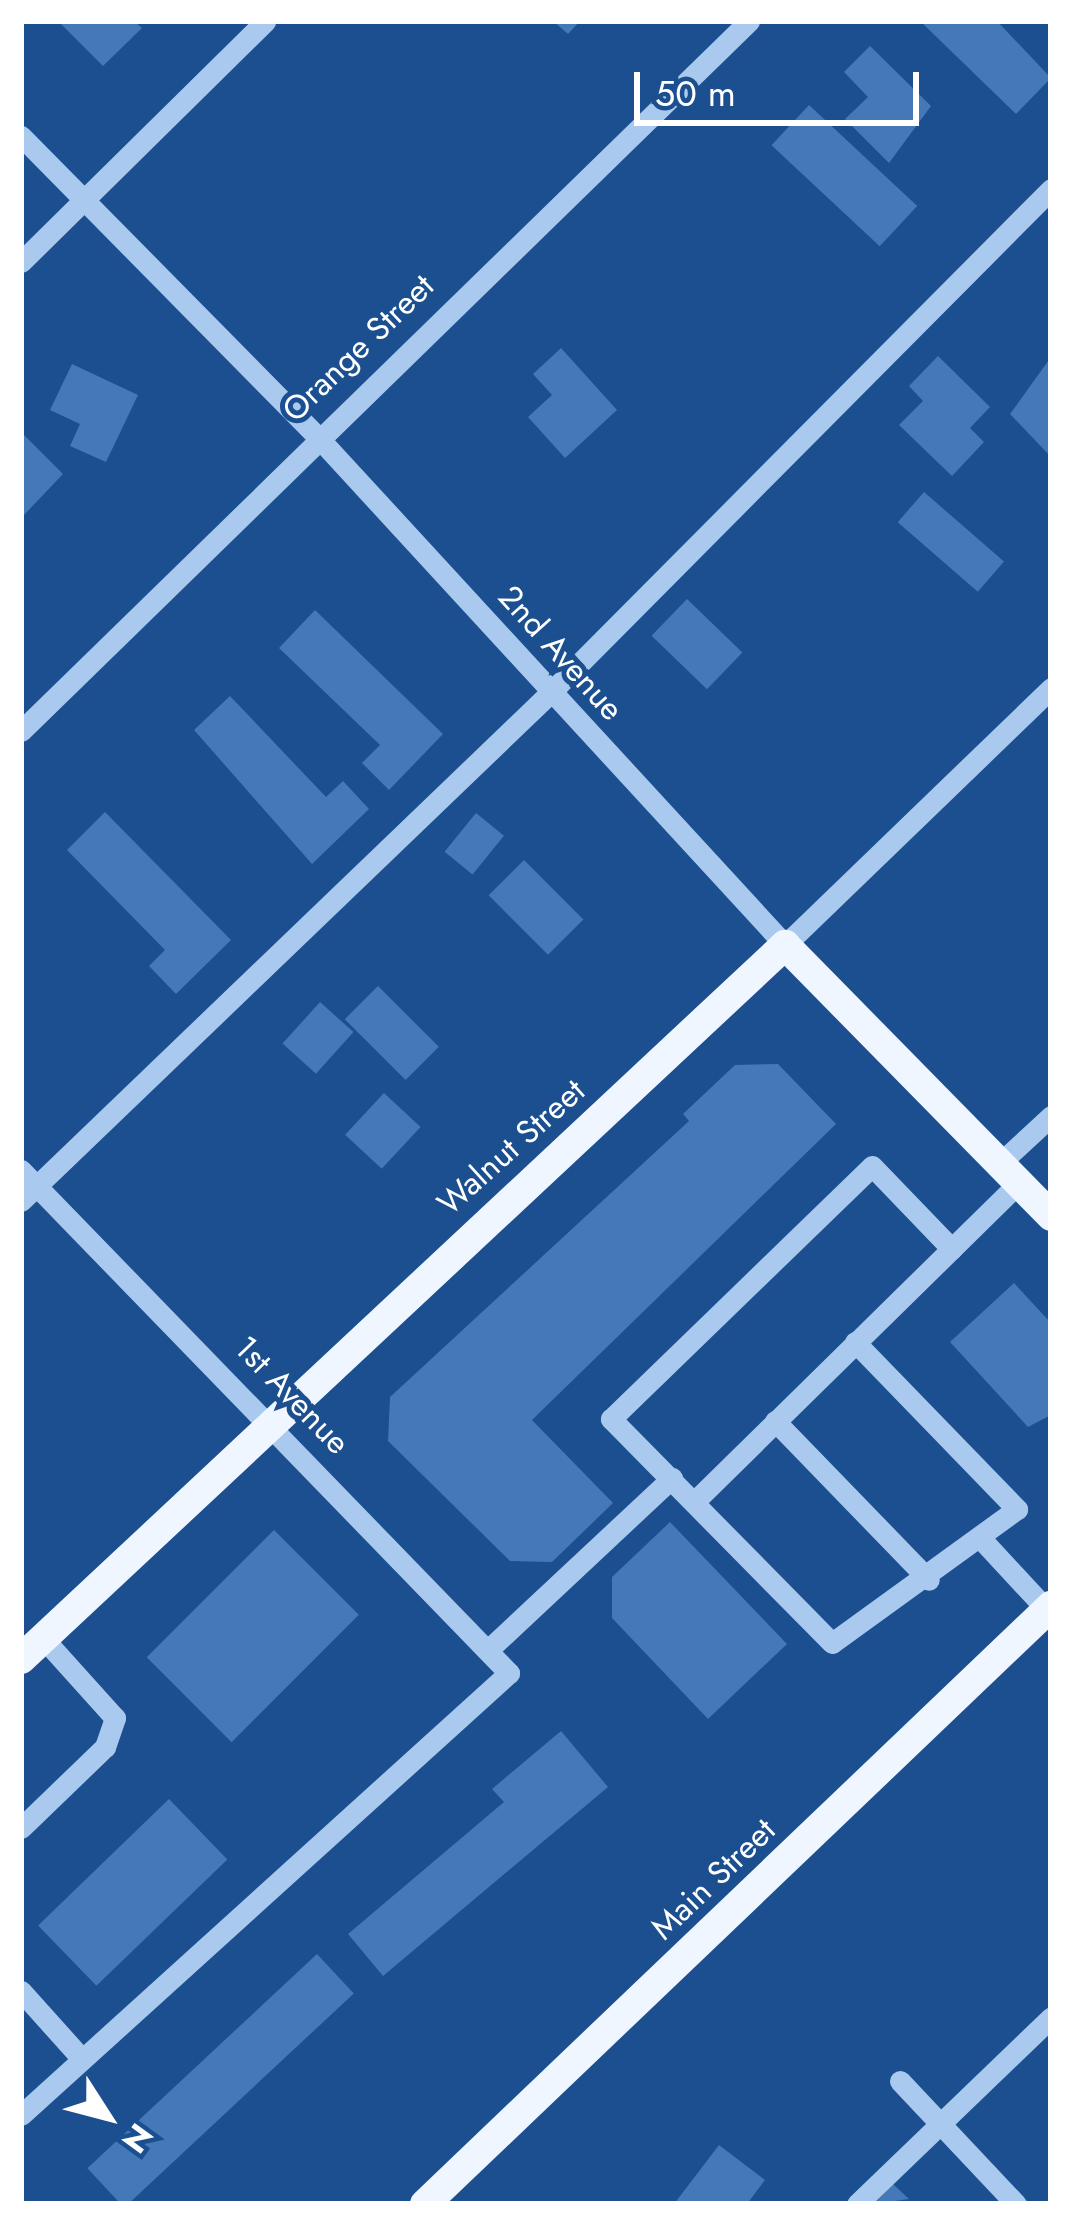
<!DOCTYPE html>
<html>
<head>
<meta charset="utf-8">
<style>
  body { margin:0 }
  #map { position:relative; width:1072px; height:2225px; overflow:hidden; background:#1b4f8f; font-family:Jost,sans-serif }
  div>[style] { position:absolute }
  [style*='--x'] { left:calc(var(--x)*1px); top:calc(var(--y)*1px); width:calc(var(--w)*1px); rotate:calc(var(--a)*1deg) }
  .building>* { inset:0; background:#4478b7; transform-origin:0 0 }
  .minor>* { height:21px; margin:-10.5px; padding:0 10.5px; transform-origin:10.5px; border-radius:10.5px; background:#a9c9ee }
  .major>* { height:30px; margin:-15px; padding:0 15px; transform-origin:15px; border-radius:15px; background:#f0f6ff }
  span { translate:-50% -50%; white-space:nowrap; text-align:center; line-height:1.15; -webkit-text-stroke:10px #1b4f8f; paint-order:stroke }
  .street-label { font-size:33px; color:#fff }
  .frame { position:absolute; inset:0; border:24px solid #fff; pointer-events:none }
  .north { position:absolute; left:48px; top:2057px; width:120px; height:120px; -webkit-text-stroke:9px #1b4f8f; paint-order:stroke; rotate:126deg; font-size:33px; font-weight:700; line-height:48px; text-align:center; color:#fff }
  .north::after { content:''; display:block; margin:auto; width:42px; height:54px; background:#fff; clip-path:polygon(50% 0,100% 100%,50% 72%,0 100%) }
  .scale { position:absolute; left:634px; top:72px; width:285px; height:54px; box-sizing:border-box; border:6px solid #fff; border-top:0; padding-left:15px; font-size:36px; line-height:42px; white-space:nowrap; color:#fff; -webkit-text-stroke:9px #1b4f8f; paint-order:stroke }
</style>
</head>
<body>
<div id="map">
  <div class="building">
    <i style="clip-path:polygon(58px 21px,134px 21px,142px 28px,103px 66px)"></i>
    <i style="clip-path:polygon(553px 21px,580px 21px,568px 34px)"></i>
    <i style="clip-path:polygon(920px 21px,997px 21px,1051px 78px,1016px 114px)"></i>
    <i style="clip-path:polygon(870px 46px,931px 106px,889px 163px,845px 119px,868px 97px,844px 72px)"></i>
    <i style="left:809px;top:105px;width:148px;height:55px;rotate:43deg"></i>
    <i style="clip-path:polygon(561px 348px,617px 410px,565px 458px,528px 417px,552px 395px,533px 374px)"></i>
    <i style="clip-path:polygon(938px 356px,990px 407px,970px 428px,984px 442px,952px 476px,899px 425px,923px 401px,909px 386px)"></i>
    <i style="clip-path:polygon(1051px 357px,1051px 457px,1010px 414px)"></i>
    <i style="clip-path:polygon(72px 364px,138px 395px,106px 462px,70px 446px,80px 424px,50px 410px)"></i>
    <i style="clip-path:polygon(21px 432px,63px 474px,24px 515px,21px 512px)"></i>
    <i style="left:924px;top:492px;width:106px;height:40px;rotate:41deg"></i>
    <i style="left:687px;top:599px;width:77px;height:51px;rotate:44deg"></i>
    <i style="clip-path:polygon(315px 610px,443px 734px,389px 790px,362px 763px,380px 745px,279px 648px)"></i>
    <i style="clip-path:polygon(230px 696px,326px 797px,343px 781px,369px 809px,312px 864px,194px 730px)"></i>
    <i style="clip-path:polygon(105px 812px,231px 940px,176px 994px,149px 966px,165px 950px,67px 850px)"></i>
    <i style="left:476px;top:813px;width:36px;height:50px;rotate:39deg"></i>
    <i style="left:524px;top:860px;width:84px;height:50px;rotate:45deg"></i>
    <i style="left:378px;top:986px;width:86px;height:47px;rotate:45deg"></i>
    <i style="left:320px;top:1002px;width:45px;height:56px;rotate:42deg"></i>
    <i style="clip-path:polygon(778px 1064px,836px 1124px,532px 1420px,613px 1503px,552px 1562px,510px 1561px,388px 1441px,390px 1397px,689px 1121px,683px 1114px,735px 1065px)"></i>
    <i style="left:384px;top:1093px;width:50px;height:57px;rotate:43deg"></i>
    <i style="clip-path:polygon(1014px 1283px,1051px 1323px,1051px 1415px,1028px 1427px,950px 1342px)"></i>
    <i style="clip-path:polygon(670px 1522px,787px 1644px,708px 1719px,612px 1618px,612px 1577px)"></i>
    <i style="left:274px;top:1530px;width:120px;height:180px;rotate:45deg"></i>
    <i style="clip-path:polygon(561px 1731px,608px 1787px,383px 1976px,348px 1934px,504px 1802px,492px 1789px)"></i>
    <i style="left:169px;top:1799px;width:84px;height:182px;rotate:46deg"></i>
    <i style="left:317px;top:1954px;width:54px;height:314px;rotate:47deg"></i>
    <i style="clip-path:polygon(719px 2145px,765px 2180px,747px 2204px,674px 2204px)"></i>
    <i style="clip-path:polygon(893px 2184px,909px 2199px,874px 2204px)"></i>
  </div>
  <div class="minor">
    <i style="--x:21;--y:136;--w:419;--a:45.4"></i>
    <i style="--x:315;--y:434;--w:694;--a:47.39"></i>
    <i style="--x:785;--y:945;--w:370;--a:-44"></i>
    <i style="--x:21;--y:262;--w:343;--a:-44.6"></i>
    <i style="--x:21;--y:731;--w:1017;--a:-44.28"></i>
    <i style="--x:998;--y:1165;--w:72;--a:-42.8"></i>
    <i style="--x:21;--y:1170;--w:701;--a:45.87"></i>
    <i style="--x:509;--y:1673;--w:658;--a:137.83"></i>
    <i style="--x:21;--y:1201;--w:731;--a:-43.84"></i>
    <i style="--x:548;--y:695;--w:713;--a:-45.17"></i>
    <i style="--x:855;--y:1342;--w:233;--a:45.9"></i>
    <i style="--x:1017;--y:1509;--w:228;--a:144.1"></i>
    <i style="--x:832;--y:1643;--w:315;--a:-134.6"></i>
    <i style="--x:611;--y:1419;--w:363;--a:-44.1"></i>
    <i style="--x:872;--y:1166;--w:115;--a:46.1"></i>
    <i style="--x:775;--y:1421;--w:221;--a:45.9"></i>
    <i style="--x:695;--y:1501;--w:453;--a:-44.5"></i>
    <i style="--x:984;--y:1542;--w:93;--a:47.2"></i>
    <i style="--x:488;--y:1650;--w:252;--a:-43.1"></i>
    <i style="--x:21;--y:1828;--w:117;--a:-44"></i>
    <i style="--x:105;--y:1747;--w:31;--a:-71"></i>
    <i style="--x:115;--y:1718;--w:108;--a:-132"></i>
    <i style="--x:21;--y:1991;--w:91;--a:48.1"></i>
    <i style="--x:900;--y:2081;--w:169;--a:46.7"></i>
    <i style="--x:857;--y:2204;--w:269;--a:-43.9"></i>
  </div>
  <div class="major">
    <i style="--x:21;--y:1659;--w:1046;--a:-43.06"></i>
    <i style="--x:785;--y:945;--w:380;--a:45.5"></i>
    <i style="--x:425;--y:2204;--w:866;--a:-43.69"></i>
  </div>
  <div class="street-label">
    <span style="left:358px;top:348px;rotate:-44deg">Orange Street</span>
    <span style="left:561px;top:653px;rotate:48deg">2nd Avenue</span>
    <span style="left:511px;top:1147px;rotate:-42deg">Walnut Street</span>
    <span style="left:292px;top:1395px;rotate:46deg">1st Avenue</span>
    <span style="left:713px;top:1879px;rotate:-44deg">Main Street</span>
  </div>
  <div class="frame"></div>
  <div class="north">N</div>
  <div class="scale">50 m</div>
</div>
</body>
</html>
